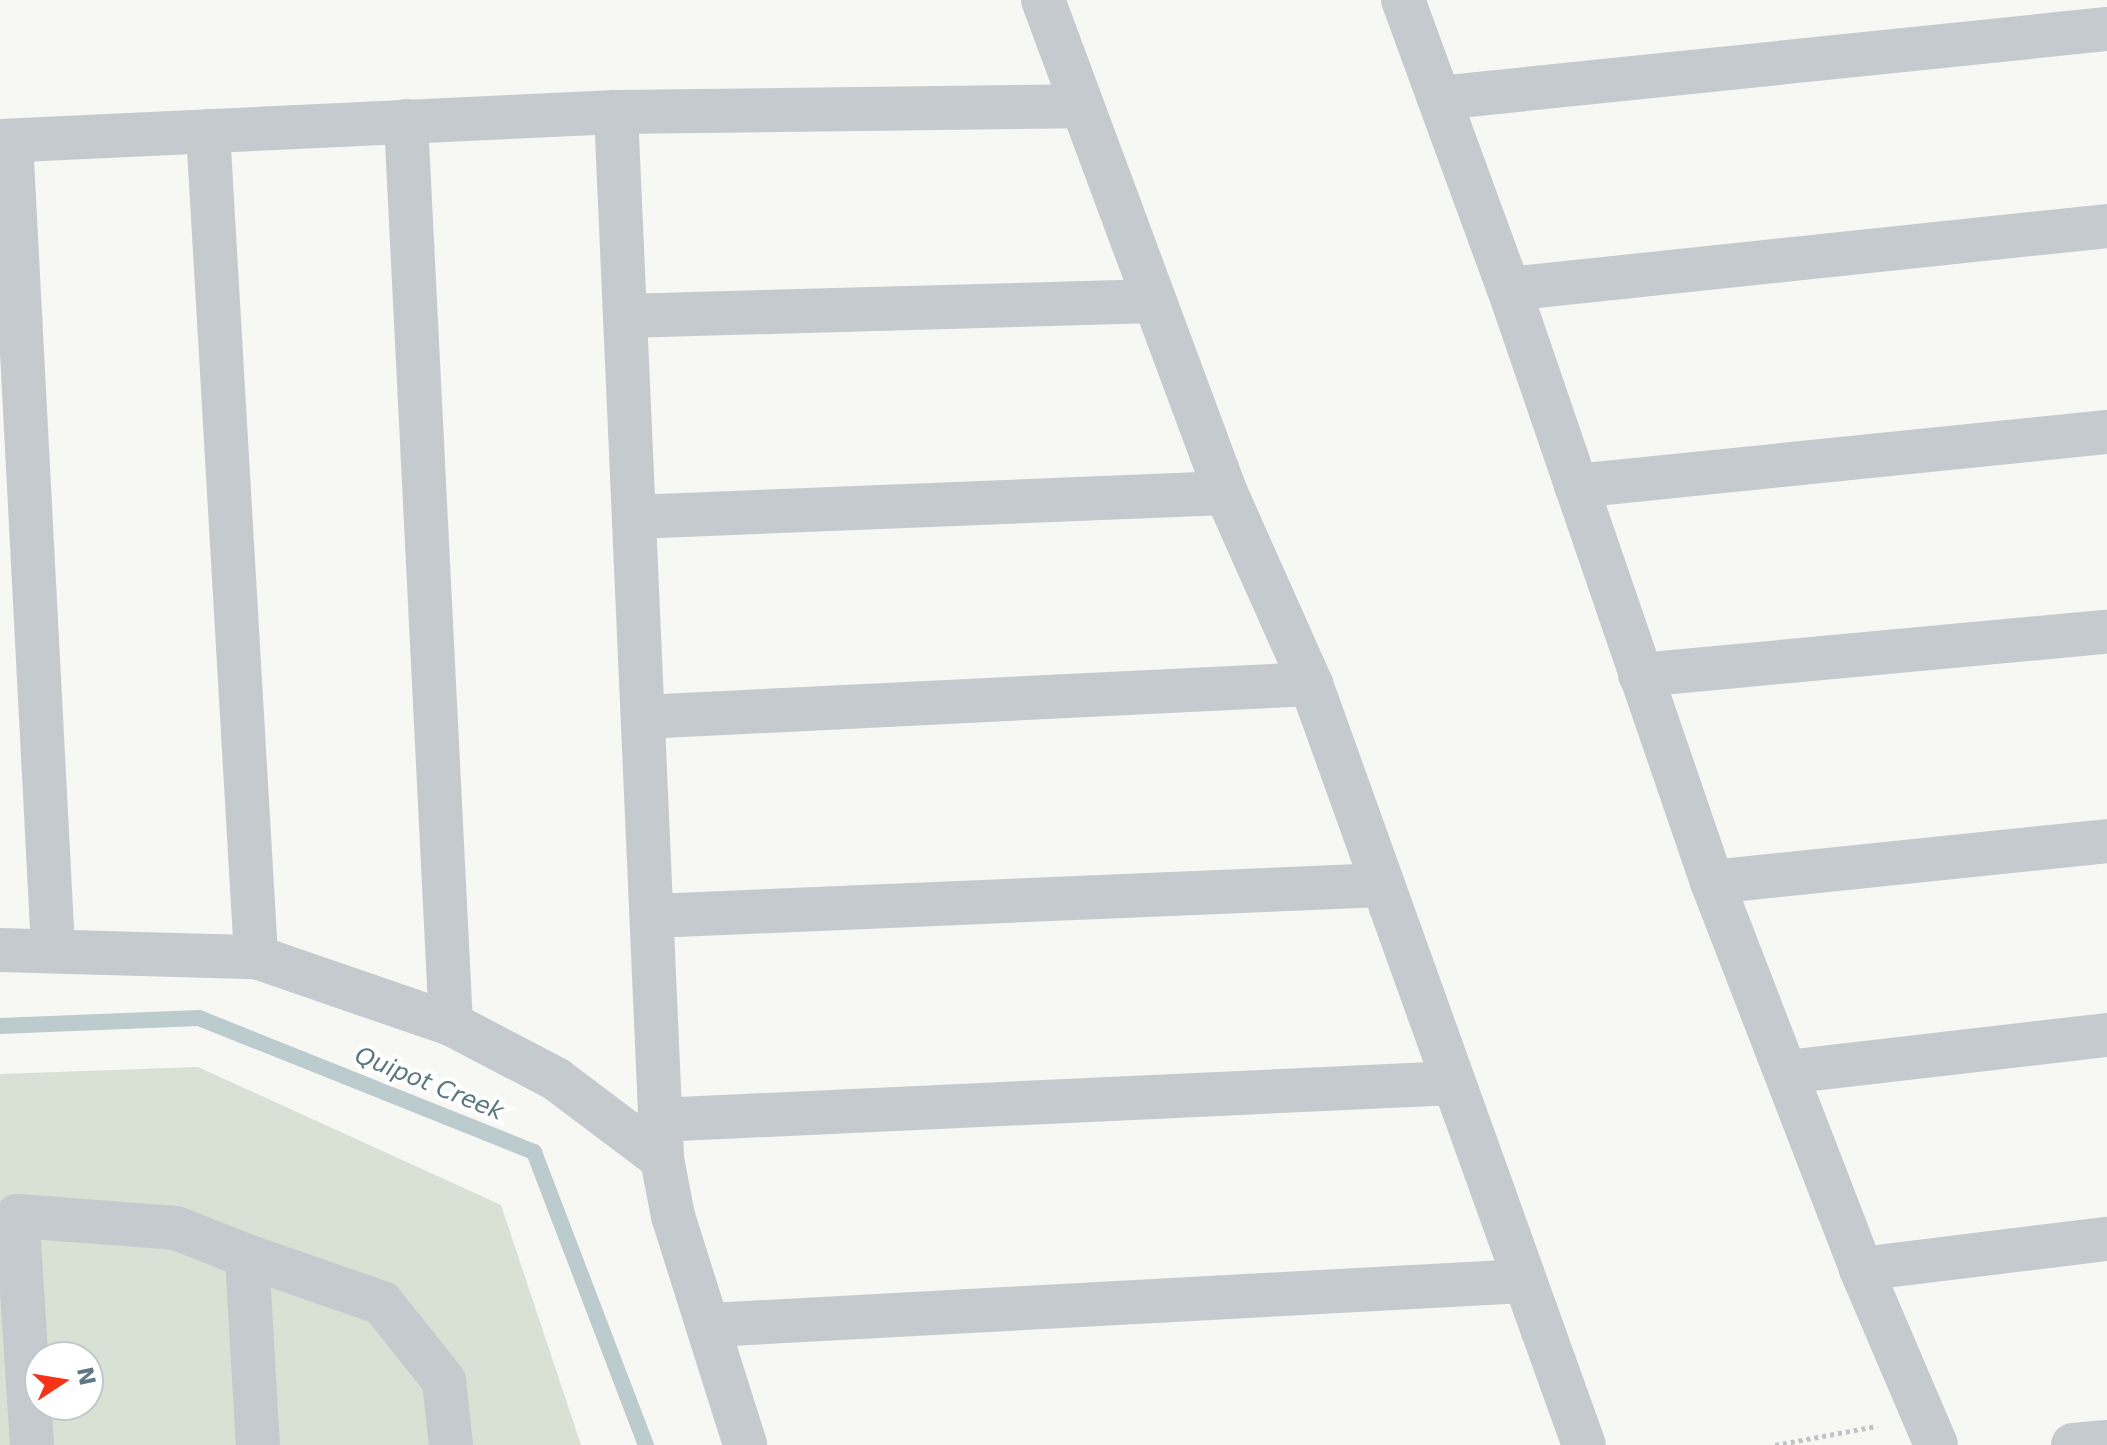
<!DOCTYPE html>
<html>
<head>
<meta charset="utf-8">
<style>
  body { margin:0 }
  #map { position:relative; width:2107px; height:1445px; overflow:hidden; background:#f7f7f4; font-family:"DejaVu Sans",sans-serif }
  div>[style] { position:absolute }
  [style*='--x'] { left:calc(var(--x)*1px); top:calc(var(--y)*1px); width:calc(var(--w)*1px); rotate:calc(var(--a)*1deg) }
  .green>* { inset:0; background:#d9e0d4 }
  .stream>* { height:16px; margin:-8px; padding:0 8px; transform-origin:8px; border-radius:8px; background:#bccbce }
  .path>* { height:5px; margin-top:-2.5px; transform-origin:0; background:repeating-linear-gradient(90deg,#c0c3c5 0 4px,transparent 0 8px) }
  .minor>* { height:44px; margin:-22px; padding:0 22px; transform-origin:22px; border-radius:22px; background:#c4cacd }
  span { translate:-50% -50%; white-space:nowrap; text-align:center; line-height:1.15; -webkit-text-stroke:8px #fff; paint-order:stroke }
  .water-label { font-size:24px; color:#5a777d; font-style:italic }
  .north { position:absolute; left:24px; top:1341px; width:80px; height:80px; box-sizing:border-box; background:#fff; border:2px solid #bfc9cd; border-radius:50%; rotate:78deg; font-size:22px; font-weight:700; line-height:32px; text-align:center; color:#5f7782 }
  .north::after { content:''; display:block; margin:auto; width:28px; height:36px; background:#f43317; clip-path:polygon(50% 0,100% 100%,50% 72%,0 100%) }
</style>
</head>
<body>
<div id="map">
  <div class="green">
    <i style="clip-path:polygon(evenodd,198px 1067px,501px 1205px,581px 1445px,0 1445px,0 1074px,198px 1067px,40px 1357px,88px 1357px,88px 1405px,40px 1405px,40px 1357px)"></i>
  </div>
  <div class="stream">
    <i style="--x:0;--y:1026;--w:199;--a:-2.3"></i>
    <i style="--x:199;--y:1018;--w:361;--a:21.8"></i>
    <i style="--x:534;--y:1152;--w:314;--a:69.1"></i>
  </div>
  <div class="path">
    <i style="--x:1775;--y:1445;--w:104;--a:-10.6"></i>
  </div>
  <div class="minor">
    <i style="--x:1043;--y:0;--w:526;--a:69.64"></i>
    <i style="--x:1226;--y:493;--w:209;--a:66"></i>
    <i style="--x:1311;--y:684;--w:808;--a:70.27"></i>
    <i style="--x:1403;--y:0;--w:308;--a:69.9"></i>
    <i style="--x:1509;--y:289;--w:627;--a:71.1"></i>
    <i style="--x:1712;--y:882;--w:415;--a:68.9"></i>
    <i style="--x:1861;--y:1269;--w:191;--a:66.9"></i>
    <i style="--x:1439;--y:98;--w:672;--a:-5.9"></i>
    <i style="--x:616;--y:112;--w:1048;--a:87.48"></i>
    <i style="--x:406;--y:121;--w:904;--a:87.15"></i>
    <i style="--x:208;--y:131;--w:827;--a:86.67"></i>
    <i style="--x:0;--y:141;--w:617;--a:-2.7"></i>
    <i style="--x:616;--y:112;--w:464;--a:-0.7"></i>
    <i style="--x:11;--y:141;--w:809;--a:87.02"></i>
    <i style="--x:1509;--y:289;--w:601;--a:-6.01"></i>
    <i style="--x:625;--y:316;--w:529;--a:-1.62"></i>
    <i style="--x:1576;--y:486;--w:534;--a:-5.81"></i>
    <i style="--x:634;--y:517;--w:592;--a:-2.32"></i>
    <i style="--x:1640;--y:675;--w:469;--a:-5.3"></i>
    <i style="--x:643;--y:717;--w:669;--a:-2.83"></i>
    <i style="--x:1712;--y:882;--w:397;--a:-5.9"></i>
    <i style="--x:653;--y:916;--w:730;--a:-2.43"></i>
    <i style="--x:0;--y:950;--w:256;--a:1.6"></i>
    <i style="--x:256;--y:957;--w:206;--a:19"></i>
    <i style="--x:451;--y:1024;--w:119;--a:27.6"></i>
    <i style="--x:556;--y:1079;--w:133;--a:37"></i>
    <i style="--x:662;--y:1159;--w:58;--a:79.1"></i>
    <i style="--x:673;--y:1216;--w:240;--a:72.5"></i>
    <i style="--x:1787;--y:1072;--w:322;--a:-6.6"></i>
    <i style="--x:658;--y:1120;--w:796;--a:-2.66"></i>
    <i style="--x:247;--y:1256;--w:143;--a:19.2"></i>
    <i style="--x:382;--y:1303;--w:100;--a:51.5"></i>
    <i style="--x:444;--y:1381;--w:64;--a:83.8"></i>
    <i style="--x:1861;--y:1269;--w:248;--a:-7"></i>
    <i style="--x:711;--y:1325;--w:814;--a:-3.1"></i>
    <i style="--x:32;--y:1445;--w:229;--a:-93.7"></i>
    <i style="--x:17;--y:1216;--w:159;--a:4.3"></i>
    <i style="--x:176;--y:1228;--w:76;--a:21.5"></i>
    <i style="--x:247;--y:1256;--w:189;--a:86.7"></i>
    <i style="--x:2073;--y:1445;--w:34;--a:-5"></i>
  </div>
  <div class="water-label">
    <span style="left:429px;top:1084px;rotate:22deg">Quipot Creek</span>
  </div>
  <div class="north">N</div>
</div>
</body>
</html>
